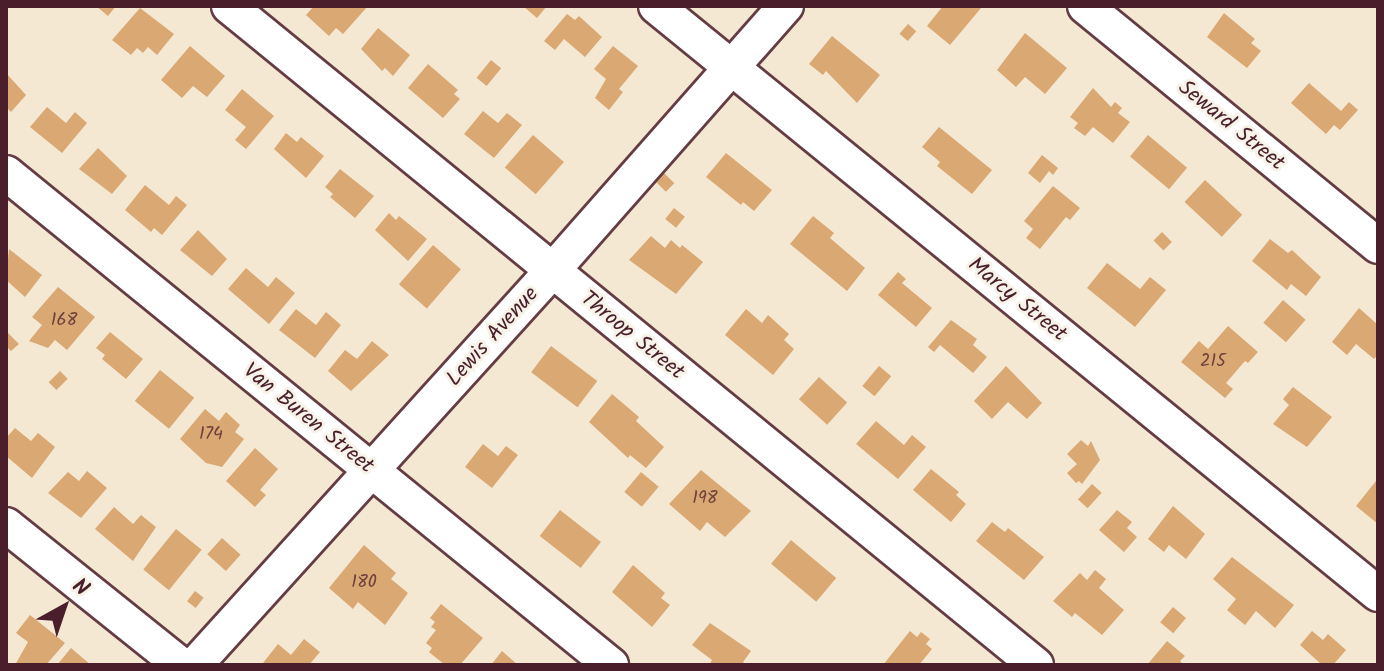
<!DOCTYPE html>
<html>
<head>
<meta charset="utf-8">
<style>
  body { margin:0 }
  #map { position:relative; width:1384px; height:671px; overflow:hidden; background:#f5e8d3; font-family:Kalam,sans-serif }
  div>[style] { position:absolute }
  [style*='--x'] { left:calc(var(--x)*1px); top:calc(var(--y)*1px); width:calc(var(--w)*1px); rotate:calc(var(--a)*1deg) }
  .building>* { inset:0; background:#daa873; transform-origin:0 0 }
  .roads { filter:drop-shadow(2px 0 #643d44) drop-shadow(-2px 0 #643d44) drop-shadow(0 2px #643d44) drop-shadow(0 -2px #643d44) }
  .minor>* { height:34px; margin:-17px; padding:0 17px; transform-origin:17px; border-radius:17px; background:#fff }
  span { translate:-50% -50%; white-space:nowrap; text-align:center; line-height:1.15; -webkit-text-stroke:6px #f7f3e8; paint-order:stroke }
  .number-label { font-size:18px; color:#6e413d }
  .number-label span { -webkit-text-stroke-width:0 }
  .street-label { font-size:22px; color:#4a1f2b }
  .frame { position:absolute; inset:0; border:8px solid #4a1f2b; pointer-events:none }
  .north { position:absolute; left:24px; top:567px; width:80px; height:80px; -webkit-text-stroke:6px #f7f3e8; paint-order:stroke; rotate:40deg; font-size:22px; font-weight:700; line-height:32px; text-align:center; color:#4a1f2b }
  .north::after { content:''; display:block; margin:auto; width:28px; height:36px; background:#4a1f2b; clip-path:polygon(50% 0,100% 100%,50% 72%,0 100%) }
</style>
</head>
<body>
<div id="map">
  <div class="building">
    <i style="clip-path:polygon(96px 6px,116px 6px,108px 16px)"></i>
    <i style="clip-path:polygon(314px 6px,368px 6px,343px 34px,336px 28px,329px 36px,306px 15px)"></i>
    <i style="clip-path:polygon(523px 6px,547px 6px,537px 18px)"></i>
    <i style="clip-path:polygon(943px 6px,981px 8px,950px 45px,927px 26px)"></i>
    <i style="clip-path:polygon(140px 8px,174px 34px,157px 55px,148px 47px,143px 53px,137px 48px,131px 55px,112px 40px)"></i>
    <i style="clip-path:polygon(1224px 13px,1255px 39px,1251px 43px,1261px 51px,1247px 68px,1207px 37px)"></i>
    <i style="clip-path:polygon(567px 14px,575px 20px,579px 16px,602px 37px,585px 57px,564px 39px,555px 50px,544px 41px)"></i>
    <i style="left:908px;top:24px;width:11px;height:13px;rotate:41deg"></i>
    <i style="clip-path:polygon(378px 28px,410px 55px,393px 76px,385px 68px,382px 71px,361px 49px)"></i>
    <i style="clip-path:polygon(1025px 33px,1067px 68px,1045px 94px,1025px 77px,1016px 87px,997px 70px)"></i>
    <i style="clip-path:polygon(832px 36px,880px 75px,857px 103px,826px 71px,823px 75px,809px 64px)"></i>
    <i style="clip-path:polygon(190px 46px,225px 76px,207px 97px,193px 86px,182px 98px,161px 80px)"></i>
    <i style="clip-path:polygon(613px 46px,638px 66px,619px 89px,623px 92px,609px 110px,595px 98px,606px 79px,594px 69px)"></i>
    <i style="left:491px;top:60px;width:13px;height:23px;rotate:39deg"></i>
    <i style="clip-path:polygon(428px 64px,458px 90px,454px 94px,460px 99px,443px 118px,408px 88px)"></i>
    <i style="clip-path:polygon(6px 73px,26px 95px,11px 112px,6px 107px)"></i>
    <i style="clip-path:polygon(1309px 83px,1341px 111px,1349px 102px,1358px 110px,1340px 130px,1334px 125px,1326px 134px,1291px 103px)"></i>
    <i style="clip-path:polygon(1093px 88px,1111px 107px,1115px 102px,1122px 108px,1118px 113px,1130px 122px,1113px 143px,1093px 127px,1085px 136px,1074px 128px,1078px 123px,1070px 117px)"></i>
    <i style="clip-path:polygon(242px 89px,274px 116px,246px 149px,235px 140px,246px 127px,225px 110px)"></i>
    <i style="clip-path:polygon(47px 107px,66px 123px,75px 112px,87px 123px,62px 153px,30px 127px)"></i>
    <i style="clip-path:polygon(483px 111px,498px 123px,507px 113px,522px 125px,494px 158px,464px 134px)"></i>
    <i style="clip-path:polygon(939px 127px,992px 170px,972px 194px,937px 166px,940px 162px,922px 147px)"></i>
    <i style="clip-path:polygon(286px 133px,297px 142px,301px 137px,324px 156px,306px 178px,274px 149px)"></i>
    <i style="left:533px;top:135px;width:41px;height:43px;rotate:41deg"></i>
    <i style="left:1148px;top:135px;width:51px;height:28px;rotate:40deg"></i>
    <i style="clip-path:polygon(98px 148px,127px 176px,112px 194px,79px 169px)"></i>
    <i style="clip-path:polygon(726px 153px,772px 190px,754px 211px,743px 202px,741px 205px,706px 177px)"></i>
    <i style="clip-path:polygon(1042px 155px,1058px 168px,1053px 175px,1049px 171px,1040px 183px,1028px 173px)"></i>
    <i style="clip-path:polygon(340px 169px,374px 196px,355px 218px,330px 197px,333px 194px,325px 187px)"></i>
    <i style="left:663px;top:172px;width:16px;height:12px;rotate:45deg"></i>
    <i style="left:1205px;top:180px;width:51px;height:30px;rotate:43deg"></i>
    <i style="clip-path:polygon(145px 185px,169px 205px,176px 196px,187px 205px,162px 235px,154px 228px,151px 232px,125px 210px)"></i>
    <i style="clip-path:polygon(1053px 186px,1080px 208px,1070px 220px,1066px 217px,1040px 249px,1026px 238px,1033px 229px,1024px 221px)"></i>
    <i style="left:674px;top:208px;width:14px;height:14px;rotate:39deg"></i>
    <i style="clip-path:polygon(389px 213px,396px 220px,399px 216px,427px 239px,408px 261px,375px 230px)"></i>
    <i style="clip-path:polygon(813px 216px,834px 233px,830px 238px,865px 268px,847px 291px,790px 244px)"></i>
    <i style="clip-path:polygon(198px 230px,227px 259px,212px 276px,180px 250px)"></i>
    <i style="left:1162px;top:232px;width:14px;height:12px;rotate:45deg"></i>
    <i style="clip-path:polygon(651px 236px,665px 248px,671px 240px,680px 248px,682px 245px,703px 262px,676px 294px,629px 260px)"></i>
    <i style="clip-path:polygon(1270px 239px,1288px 253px,1292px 250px,1321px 277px,1306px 296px,1291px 284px,1287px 290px,1252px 261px)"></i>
    <i style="left:433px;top:245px;width:37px;height:52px;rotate:41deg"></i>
    <i style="clip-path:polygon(9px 249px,42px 275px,25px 297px,6px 280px)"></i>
    <i style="clip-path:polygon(1107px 263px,1140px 289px,1150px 277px,1166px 290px,1135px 327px,1087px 288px)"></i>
    <i style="clip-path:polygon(246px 268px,268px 287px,276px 277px,295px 293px,269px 324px,228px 289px)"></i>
    <i style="clip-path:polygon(898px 272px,906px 279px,902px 283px,932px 308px,916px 327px,878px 295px)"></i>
    <i style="clip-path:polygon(58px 287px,95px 317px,67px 350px,55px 340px,48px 348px,29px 341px,42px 325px,32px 317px)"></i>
    <i style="left:1283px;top:300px;width:30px;height:30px;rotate:41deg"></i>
    <i style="clip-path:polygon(1359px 308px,1378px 325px,1378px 355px,1374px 359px,1356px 344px,1347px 355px,1332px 342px)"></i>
    <i style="clip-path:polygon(296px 309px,316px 325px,326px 312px,341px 325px,315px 358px,279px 330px)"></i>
    <i style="clip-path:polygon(746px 309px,762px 323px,768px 315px,789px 334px,784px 340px,794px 349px,773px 375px,725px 335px)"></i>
    <i style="clip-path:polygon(951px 320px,977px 339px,973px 345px,987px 357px,973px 373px,940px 345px,934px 352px,928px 347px)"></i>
    <i style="clip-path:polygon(1228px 326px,1258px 352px,1248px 363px,1245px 361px,1226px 383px,1233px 389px,1225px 398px,1181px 362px,1199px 341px,1208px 349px)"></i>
    <i style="clip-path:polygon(6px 331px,19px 344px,11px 351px,6px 346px)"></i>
    <i style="clip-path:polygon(110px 332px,143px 359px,126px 379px,102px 359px,105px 355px,96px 348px)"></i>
    <i style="clip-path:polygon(372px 341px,389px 355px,351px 391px,328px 371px,345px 350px,357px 359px)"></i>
    <i style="left:551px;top:346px;width:58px;height:33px;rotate:37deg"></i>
    <i style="left:879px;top:366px;width:16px;height:26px;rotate:40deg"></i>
    <i style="clip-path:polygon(1006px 366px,1042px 403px,1027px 419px,1008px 402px,992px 419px,974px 401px)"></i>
    <i style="left:160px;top:370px;width:44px;height:40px;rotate:39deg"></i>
    <i style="left:60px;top:371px;width:11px;height:16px;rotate:45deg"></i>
    <i style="left:819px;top:377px;width:38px;height:30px;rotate:42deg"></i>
    <i style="clip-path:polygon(1293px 387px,1332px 417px,1307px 447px,1273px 424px,1289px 405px,1283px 399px)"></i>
    <i style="clip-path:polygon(612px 394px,639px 417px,636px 421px,664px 447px,646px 468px,630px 455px,628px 458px,589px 422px)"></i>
    <i style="clip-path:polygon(205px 409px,219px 421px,226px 412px,240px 425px,235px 432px,244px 439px,222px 467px,206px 463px,180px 439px)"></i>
    <i style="clip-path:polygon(876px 421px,904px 445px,912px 435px,926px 447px,898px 479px,856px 444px)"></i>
    <i style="clip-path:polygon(15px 428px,31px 441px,38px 433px,55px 447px,32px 478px,6px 456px,6px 438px)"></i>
    <i style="clip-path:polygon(1081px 440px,1088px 446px,1091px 441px,1100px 460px,1082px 484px,1079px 481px,1076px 483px,1067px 473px,1077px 464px,1067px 454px)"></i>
    <i style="clip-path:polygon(483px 444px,498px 456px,506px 446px,518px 455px,492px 488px,465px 467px)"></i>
    <i style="clip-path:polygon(255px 448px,278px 469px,260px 490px,266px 495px,255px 507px,226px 481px)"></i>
    <i style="clip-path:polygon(931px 469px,959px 492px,956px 495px,966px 504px,951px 522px,913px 490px)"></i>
    <i style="clip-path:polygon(701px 470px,751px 511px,725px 537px,707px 522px,700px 531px,669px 504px)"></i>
    <i style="clip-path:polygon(87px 471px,107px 488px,81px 518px,48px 493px,68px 472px,79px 481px)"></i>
    <i style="left:641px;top:472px;width:23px;height:26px;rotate:40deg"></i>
    <i style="clip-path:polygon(1376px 481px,1378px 483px,1378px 524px,1356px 506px)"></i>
    <i style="left:1092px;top:484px;width:13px;height:21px;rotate:42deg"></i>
    <i style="clip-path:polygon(1173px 506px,1205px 534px,1186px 559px,1169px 545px,1164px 552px,1148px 539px)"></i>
    <i style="clip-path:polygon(114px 507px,133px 524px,141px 515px,156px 527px,133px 561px,95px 529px)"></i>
    <i style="left:560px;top:510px;width:52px;height:33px;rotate:38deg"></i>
    <i style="clip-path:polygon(1117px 510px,1132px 522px,1127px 528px,1137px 537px,1124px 552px,1099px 530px)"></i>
    <i style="clip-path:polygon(992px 522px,1005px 532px,1008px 528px,1044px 557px,1024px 580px,976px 541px)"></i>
    <i style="left:176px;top:529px;width:33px;height:52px;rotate:39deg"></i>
    <i style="left:222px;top:538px;width:25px;height:22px;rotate:42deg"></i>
    <i style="left:791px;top:540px;width:59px;height:31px;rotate:40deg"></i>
    <i style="clip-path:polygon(364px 545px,396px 573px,391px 579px,408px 593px,385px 625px,358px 602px,353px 609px,329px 588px)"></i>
    <i style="clip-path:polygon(1232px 557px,1294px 605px,1275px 628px,1256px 611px,1245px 625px,1227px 610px,1236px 599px,1213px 579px)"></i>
    <i style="clip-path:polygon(633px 565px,665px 593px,661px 598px,670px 605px,652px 627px,612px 592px)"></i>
    <i style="clip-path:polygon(1095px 570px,1106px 579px,1099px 588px,1124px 610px,1102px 635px,1075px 613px,1072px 617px,1053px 601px,1080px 573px,1087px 580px)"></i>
    <i style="left:195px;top:591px;width:11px;height:13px;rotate:38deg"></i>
    <i style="clip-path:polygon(441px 604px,483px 638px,460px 665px,445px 665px,429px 652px,432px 648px,426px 643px,436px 630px,431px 627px,435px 622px,430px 618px)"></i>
    <i style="left:1173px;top:607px;width:17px;height:20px;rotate:40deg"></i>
    <i style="clip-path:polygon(30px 615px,65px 643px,46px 665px,15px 665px,28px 642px,16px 633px)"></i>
    <i style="clip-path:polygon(710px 623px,751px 651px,743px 662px,746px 665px,709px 665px,712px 660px,692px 645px)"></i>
    <i style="clip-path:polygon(910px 631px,917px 637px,921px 632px,930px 639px,926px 644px,932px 649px,919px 665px,883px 665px)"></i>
    <i style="clip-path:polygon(1312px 631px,1323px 640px,1328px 634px,1346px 650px,1333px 665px,1322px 665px,1300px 645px)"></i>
    <i style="clip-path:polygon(304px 639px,320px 652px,309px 665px,263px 663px,278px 644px,291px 655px)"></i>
    <i style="clip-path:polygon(1167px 641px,1185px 656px,1180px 661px,1184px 665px,1147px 665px)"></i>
    <i style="clip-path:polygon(71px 648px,91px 665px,57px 665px)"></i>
    <i style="clip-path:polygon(502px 651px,518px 665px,491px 665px)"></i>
  </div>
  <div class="roads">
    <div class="minor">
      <i style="--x:229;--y:6;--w:1042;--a:39.24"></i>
      <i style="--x:656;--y:6;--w:931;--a:39.16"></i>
      <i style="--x:1085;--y:6;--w:379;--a:39.3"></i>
      <i style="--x:6;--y:173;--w:780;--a:39.12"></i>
      <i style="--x:6;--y:525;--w:224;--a:38.7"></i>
      <i style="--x:195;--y:665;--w:532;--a:-47.82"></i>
      <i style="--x:552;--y:271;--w:354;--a:-48.6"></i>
    </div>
  </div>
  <div class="number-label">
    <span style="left:64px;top:321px">168</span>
    <span style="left:1213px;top:362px">215</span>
    <span style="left:211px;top:435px">174</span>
    <span style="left:705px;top:499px">198</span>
    <span style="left:364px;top:583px">180</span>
  </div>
  <div class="street-label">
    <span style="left:1231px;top:126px;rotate:39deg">Seward Street</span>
    <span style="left:1017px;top:300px;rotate:39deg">Marcy Street</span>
    <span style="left:632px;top:336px;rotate:39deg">Throop Street</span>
    <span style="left:493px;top:337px;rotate:-48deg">Lewis Avenue</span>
    <span style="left:308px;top:419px;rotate:39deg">Van Buren Street</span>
  </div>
  <div class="frame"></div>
  <div class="north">N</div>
</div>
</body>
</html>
